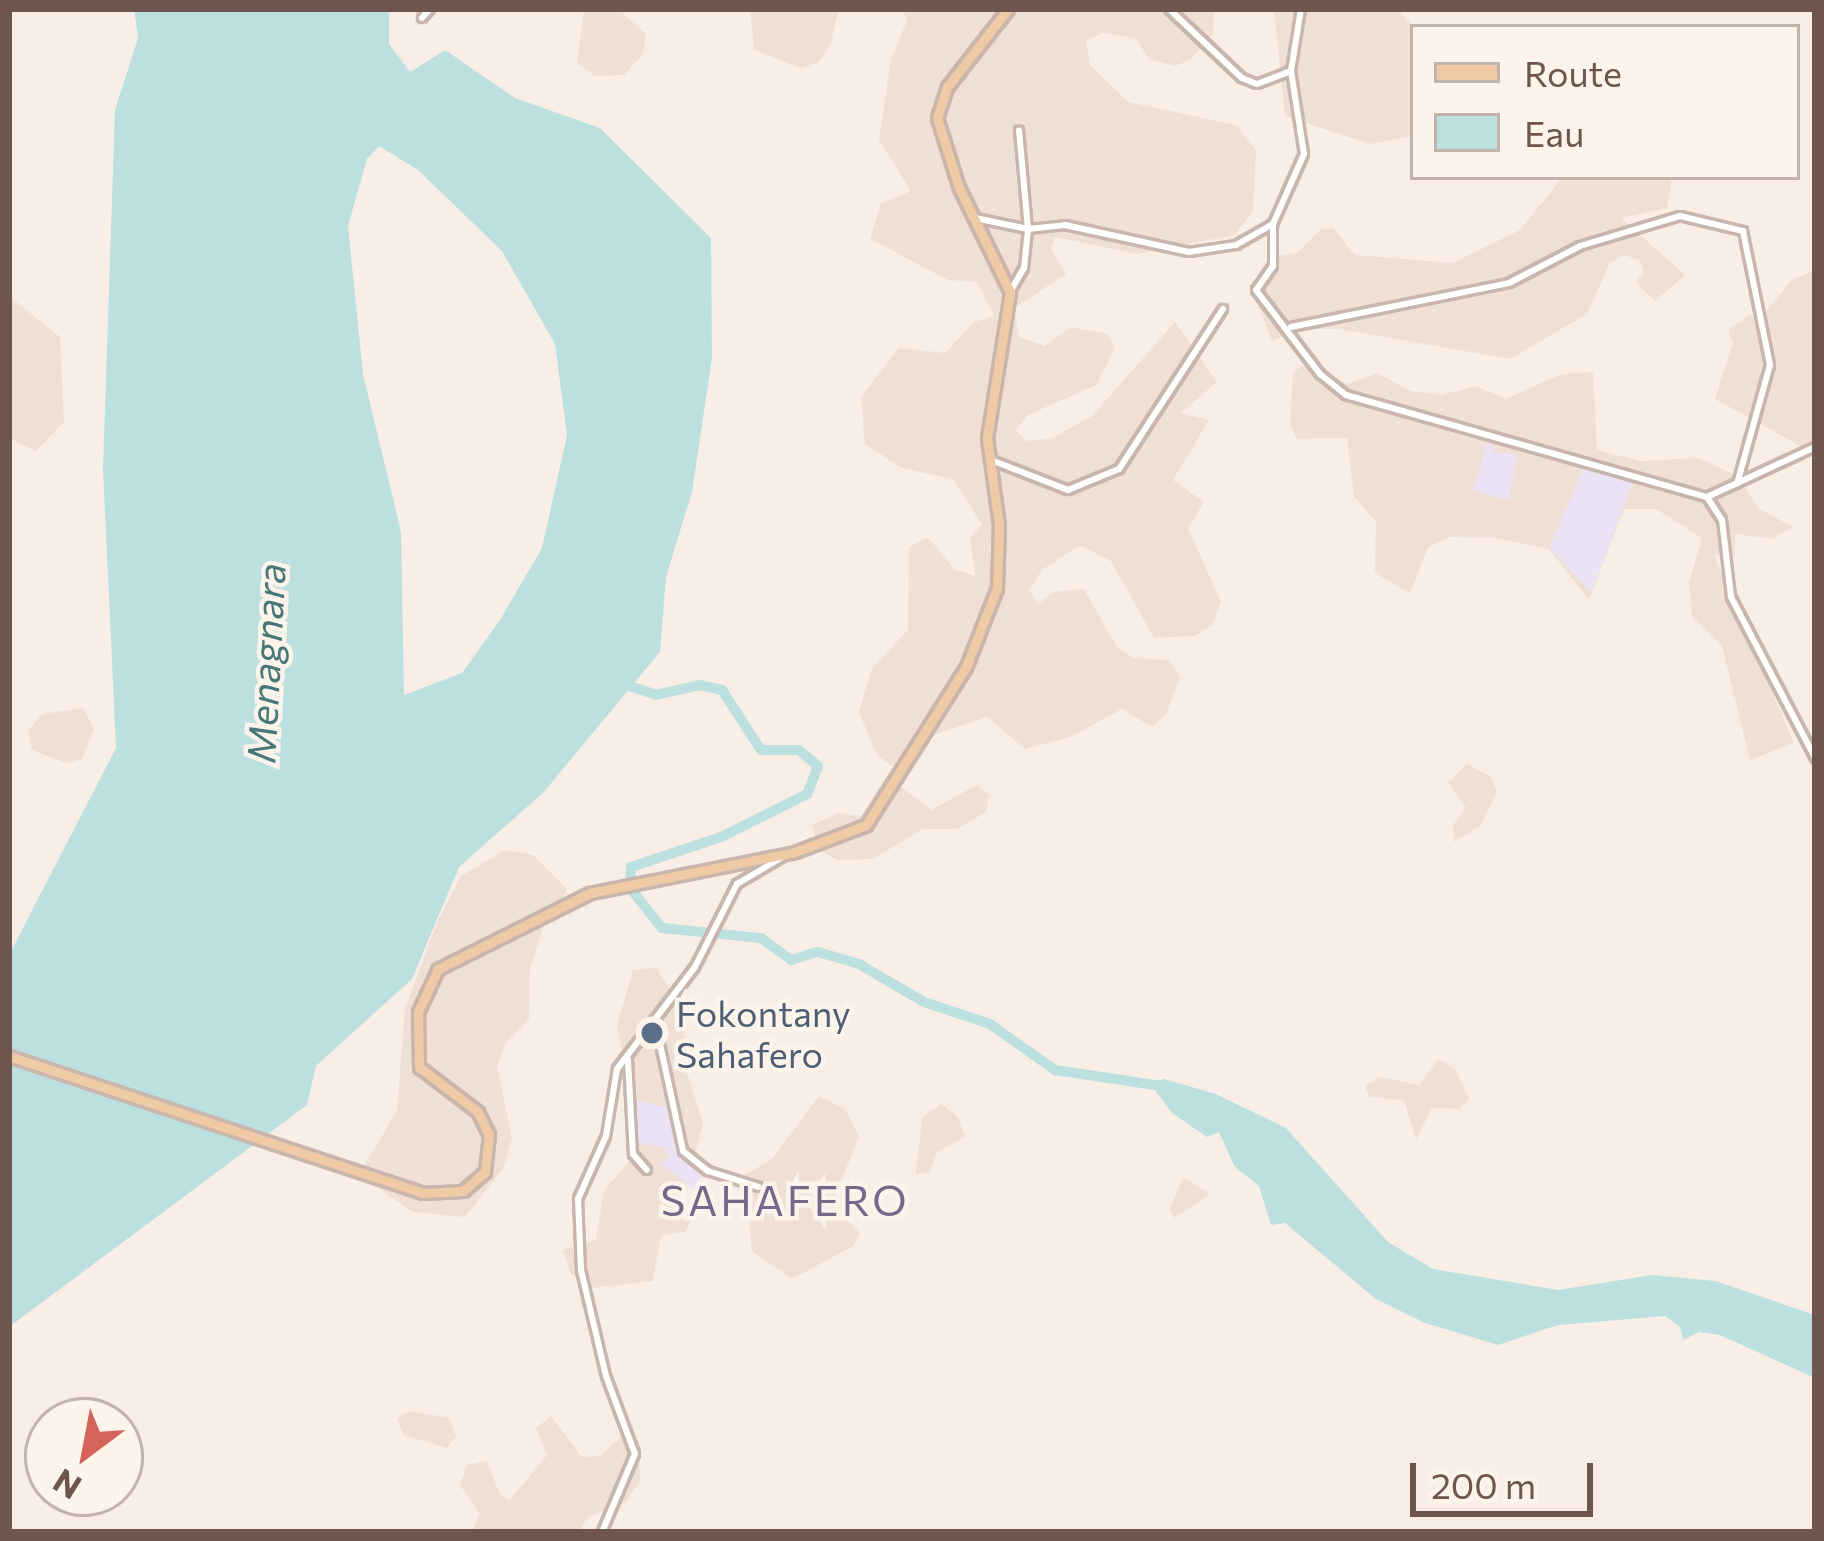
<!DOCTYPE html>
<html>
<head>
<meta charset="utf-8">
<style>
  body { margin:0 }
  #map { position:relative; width:1824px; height:1541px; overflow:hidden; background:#f9eee5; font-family:Commissioner,sans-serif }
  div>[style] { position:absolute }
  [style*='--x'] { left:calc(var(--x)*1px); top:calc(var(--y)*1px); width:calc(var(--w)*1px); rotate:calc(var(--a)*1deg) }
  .residential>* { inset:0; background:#f0dfd4 }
  .education>* { inset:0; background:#ebe2f5 }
  .water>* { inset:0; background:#bce0e0 }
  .river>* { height:10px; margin:-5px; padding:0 5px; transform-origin:5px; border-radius:5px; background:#bce0e0 }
  .roads { filter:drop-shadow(3px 0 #c8b6ad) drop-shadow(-3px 0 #c8b6ad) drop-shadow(0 3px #c8b6ad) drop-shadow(0 -3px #c8b6ad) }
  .minor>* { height:6px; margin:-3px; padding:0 3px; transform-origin:3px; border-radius:3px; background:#fff }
  .major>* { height:9px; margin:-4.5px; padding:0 4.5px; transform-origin:4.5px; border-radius:4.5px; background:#f0caa5 }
  .dots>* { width:33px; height:33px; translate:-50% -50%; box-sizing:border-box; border:6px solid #fcf3ea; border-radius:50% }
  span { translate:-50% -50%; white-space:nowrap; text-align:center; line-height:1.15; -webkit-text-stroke:9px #fcf3ea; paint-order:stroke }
  .service-label { font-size:36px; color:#4e5e75 }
  .left { translate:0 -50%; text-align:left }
  .water-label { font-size:39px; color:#477778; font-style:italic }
  .quarter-label { font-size:42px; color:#79668b; letter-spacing:3px }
  .frame { position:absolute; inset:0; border:12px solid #6e554d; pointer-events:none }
  .legend { position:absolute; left:1410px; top:24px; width:390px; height:156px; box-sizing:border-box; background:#fcf3ea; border:3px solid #c3b4ab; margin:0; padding:15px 21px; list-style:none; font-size:36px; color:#6e554d }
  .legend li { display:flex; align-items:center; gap:24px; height:60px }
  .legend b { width:60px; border:3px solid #c3b4ab }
  .north { position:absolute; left:24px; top:1397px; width:120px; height:120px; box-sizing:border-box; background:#fcf3ea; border:3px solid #c3b4ab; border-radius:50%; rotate:212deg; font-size:33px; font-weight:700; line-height:48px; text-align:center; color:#6e554d }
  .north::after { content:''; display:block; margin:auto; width:42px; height:54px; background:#d46359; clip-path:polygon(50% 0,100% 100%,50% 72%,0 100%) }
  .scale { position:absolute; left:1410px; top:1463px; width:183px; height:54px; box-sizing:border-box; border:6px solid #6e554d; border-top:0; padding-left:15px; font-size:36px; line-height:42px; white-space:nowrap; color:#6e554d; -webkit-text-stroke:9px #fcf3ea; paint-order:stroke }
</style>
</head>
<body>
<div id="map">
  <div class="residential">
    <i style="clip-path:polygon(584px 9px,618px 9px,646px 34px,643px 54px,624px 75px,595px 76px,577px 63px)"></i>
    <i style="clip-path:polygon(750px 9px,839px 9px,830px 45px,819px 62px,801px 68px,754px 50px)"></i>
    <i style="clip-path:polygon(903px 9px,1214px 9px,1213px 34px,1190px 60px,1175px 66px,1150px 60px,1135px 38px,1103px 33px,1086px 41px,1090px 65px,1128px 102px,1236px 125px,1256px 151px,1253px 210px,1235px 235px,1138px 254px,1055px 237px,1051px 249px,1066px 274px,1014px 308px,1019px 337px,1045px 346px,1071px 327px,1108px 334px,1115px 348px,1096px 385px,1028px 415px,1016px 430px,1026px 441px,1052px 438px,1092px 416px,1175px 322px,1217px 382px,1181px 413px,1209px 420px,1173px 480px,1204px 502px,1188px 528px,1221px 602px,1212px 625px,1195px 636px,1154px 638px,1111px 561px,1080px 545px,1042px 570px,1029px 590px,1038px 604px,1053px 592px,1084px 589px,1117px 647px,1133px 658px,1169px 660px,1180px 677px,1166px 714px,1152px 727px,1122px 709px,1070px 737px,1025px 749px,987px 717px,936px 734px,898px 771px,877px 755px,859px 712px,872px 668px,908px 630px,909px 547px,928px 537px,954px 569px,975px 576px,970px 537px,982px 525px,953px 479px,902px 468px,865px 444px,861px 397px,899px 348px,945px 353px,974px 322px,994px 316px,977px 282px,948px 280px,870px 239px,881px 203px,911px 191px,879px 140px,891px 59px,907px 21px)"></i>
    <i style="clip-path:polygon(1274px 9px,1396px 9px,1414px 27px,1413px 136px,1370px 144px,1285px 116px)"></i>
    <i style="clip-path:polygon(1563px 177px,1672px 177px,1667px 208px,1621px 218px,1685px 275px,1655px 301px,1635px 282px,1644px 273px,1640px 260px,1624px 255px,1610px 263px,1587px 314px,1510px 359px,1339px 329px,1300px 329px,1272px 341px,1255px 297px,1275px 256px,1297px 253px,1320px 230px,1333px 228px,1355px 255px,1453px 263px,1520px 230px)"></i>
    <i style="clip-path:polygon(1815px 270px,1815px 453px,1813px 453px,1715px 399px,1733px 342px,1728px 330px,1749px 315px,1760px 318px,1792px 280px)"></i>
    <i style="clip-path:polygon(9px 296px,60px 337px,64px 422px,36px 451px,9px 438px)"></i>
    <i style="clip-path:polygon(1302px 366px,1348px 384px,1377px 373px,1411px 391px,1441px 395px,1476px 386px,1506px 399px,1561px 374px,1593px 372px,1597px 450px,1641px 461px,1698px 458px,1736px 475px,1759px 509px,1793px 527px,1772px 539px,1735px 534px,1735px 556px,1714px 555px,1794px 743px,1750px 760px,1722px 646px,1692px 617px,1689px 583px,1702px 538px,1656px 509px,1624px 509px,1589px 600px,1549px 549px,1495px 538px,1449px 537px,1428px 547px,1410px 593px,1383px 578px,1375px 571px,1376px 522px,1354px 496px,1347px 438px,1297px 439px,1290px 424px,1293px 372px)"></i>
    <i style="clip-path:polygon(83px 708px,94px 729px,82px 759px,66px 763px,32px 750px,28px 731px,42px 714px)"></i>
    <i style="clip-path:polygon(1467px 764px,1491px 777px,1497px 792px,1480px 826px,1454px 842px,1453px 825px,1466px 808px,1448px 782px)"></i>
    <i style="clip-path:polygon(887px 776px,931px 810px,977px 785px,989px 795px,986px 812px,957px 829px,923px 829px,873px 859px,837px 860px,821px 851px,812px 825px,839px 813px,861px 816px)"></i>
    <i style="clip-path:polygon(505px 850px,533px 855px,566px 888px,562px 911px,544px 924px,530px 969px,529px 1020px,505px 1044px,497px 1066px,512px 1138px,504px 1167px,465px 1217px,413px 1212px,359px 1175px,397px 1111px,405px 1008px,438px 920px,461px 876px)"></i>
    <i style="clip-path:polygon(656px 968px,685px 1012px,684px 1063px,703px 1123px,682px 1205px,691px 1220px,686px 1232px,661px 1235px,653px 1281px,592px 1288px,570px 1273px,563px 1250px,596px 1240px,604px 1190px,634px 1157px,636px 1114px,617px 1025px,633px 970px)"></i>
    <i style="clip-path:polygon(1438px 1059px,1455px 1069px,1469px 1098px,1459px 1109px,1432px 1108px,1416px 1140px,1404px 1100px,1369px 1097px,1365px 1086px,1380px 1077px,1419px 1085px)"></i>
    <i style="clip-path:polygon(819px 1096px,846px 1110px,859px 1136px,832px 1205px,860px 1233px,853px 1246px,792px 1279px,752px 1251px,744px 1176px,773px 1158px)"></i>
    <i style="clip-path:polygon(941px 1104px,957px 1116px,965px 1137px,936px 1153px,930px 1172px,916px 1174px,922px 1118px)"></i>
    <i style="clip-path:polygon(1183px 1177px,1210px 1194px,1175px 1218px,1169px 1210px)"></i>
    <i style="clip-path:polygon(409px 1411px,450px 1418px,456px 1436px,447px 1448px,403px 1435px,397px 1418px)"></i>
    <i style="clip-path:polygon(551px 1416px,582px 1457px,601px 1456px,623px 1434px,639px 1441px,640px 1482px,624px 1503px,588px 1517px,578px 1532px,473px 1532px,479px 1513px,460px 1485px,467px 1465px,487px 1461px,500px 1495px,510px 1500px,547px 1455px,536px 1428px)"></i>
  </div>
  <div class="education">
    <i style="clip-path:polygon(1490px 434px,1493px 452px,1518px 455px,1508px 500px,1473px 490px)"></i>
    <i style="clip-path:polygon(1585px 464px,1633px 482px,1591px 593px,1550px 547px)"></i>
    <i style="clip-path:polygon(637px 1101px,672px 1108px,678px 1152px,704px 1173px,693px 1189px,661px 1164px,670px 1156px,665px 1148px,637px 1142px)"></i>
  </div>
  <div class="water">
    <i style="clip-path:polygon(evenodd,134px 9px,389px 9px,389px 44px,410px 72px,445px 50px,515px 98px,600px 128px,711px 238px,712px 358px,692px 492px,666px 577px,660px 652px,543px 793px,459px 867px,412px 979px,316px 1066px,307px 1105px,9px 1327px,9px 955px,116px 748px,103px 468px,115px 110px,138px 38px,134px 9px,379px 146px,418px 170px,502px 251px,555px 344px,567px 435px,542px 548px,500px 620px,462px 673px,404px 695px,401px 532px,363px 374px,348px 226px,367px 159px,379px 146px)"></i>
    <i style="clip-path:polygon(1164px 1079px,1216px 1094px,1286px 1128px,1388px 1242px,1433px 1269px,1558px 1290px,1652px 1275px,1715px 1281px,1815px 1315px,1815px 1378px,1720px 1335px,1699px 1332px,1683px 1340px,1680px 1327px,1665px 1316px,1558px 1325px,1498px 1345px,1425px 1323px,1376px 1299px,1285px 1223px,1271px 1225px,1259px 1186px,1235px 1167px,1219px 1132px,1207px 1137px,1172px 1113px,1149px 1082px)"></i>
  </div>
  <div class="river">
    <i style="--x:623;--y:684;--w:35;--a:18"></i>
    <i style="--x:656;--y:695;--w:44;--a:-13.1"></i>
    <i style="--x:699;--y:685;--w:24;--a:12"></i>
    <i style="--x:722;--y:690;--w:72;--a:57"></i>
    <i style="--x:761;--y:750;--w:38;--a:0"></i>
    <i style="--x:799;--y:750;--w:25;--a:40"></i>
    <i style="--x:818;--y:766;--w:30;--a:111"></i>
    <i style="--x:807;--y:794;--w:96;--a:153.4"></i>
    <i style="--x:721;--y:837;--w:95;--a:161.6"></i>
    <i style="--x:631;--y:867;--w:21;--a:93"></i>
    <i style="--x:630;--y:888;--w:51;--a:51.3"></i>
    <i style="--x:662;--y:928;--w:100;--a:5.8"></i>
    <i style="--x:761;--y:938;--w:37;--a:36"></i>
    <i style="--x:791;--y:960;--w:28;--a:-17"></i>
    <i style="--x:818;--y:952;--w:43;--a:16.3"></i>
    <i style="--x:859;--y:964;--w:75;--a:30.3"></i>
    <i style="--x:924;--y:1002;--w:70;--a:18.4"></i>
    <i style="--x:990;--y:1024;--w:80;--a:35.3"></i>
    <i style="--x:1055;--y:1070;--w:108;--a:8.5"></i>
  </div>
  <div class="roads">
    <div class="minor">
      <i style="--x:1169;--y:9;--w:100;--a:43.4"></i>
      <i style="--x:1242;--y:78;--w:16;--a:22"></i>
      <i style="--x:1257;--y:84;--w:36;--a:-21"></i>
      <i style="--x:1301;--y:9;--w:63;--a:99.2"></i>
      <i style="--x:1291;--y:71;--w:84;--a:81.1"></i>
      <i style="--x:1304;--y:154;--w:77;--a:113.9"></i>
      <i style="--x:1273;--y:224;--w:42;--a:90"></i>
      <i style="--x:1273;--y:266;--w:29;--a:125"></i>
      <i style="--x:1256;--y:290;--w:106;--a:52.7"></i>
      <i style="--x:1320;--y:374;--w:33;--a:39"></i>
      <i style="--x:1346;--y:395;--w:375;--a:15.8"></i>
      <i style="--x:1707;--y:497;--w:119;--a:-24.8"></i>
      <i style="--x:422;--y:18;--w:12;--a:-48"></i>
      <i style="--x:975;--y:218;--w:54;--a:11.7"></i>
      <i style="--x:1028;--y:229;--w:37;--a:-6"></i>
      <i style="--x:1065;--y:225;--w:127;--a:12.3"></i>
      <i style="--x:1189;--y:252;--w:48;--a:-8.5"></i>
      <i style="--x:1236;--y:245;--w:43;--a:-29.6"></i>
      <i style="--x:1010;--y:292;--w:28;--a:-60"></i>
      <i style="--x:1024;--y:268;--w:39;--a:-84"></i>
      <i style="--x:1028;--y:229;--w:99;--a:-95.2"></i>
      <i style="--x:1291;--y:327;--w:222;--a:-11.4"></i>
      <i style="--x:1509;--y:283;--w:80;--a:-27.5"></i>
      <i style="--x:1580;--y:246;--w:104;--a:-16.7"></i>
      <i style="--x:1680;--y:216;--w:65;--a:13.4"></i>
      <i style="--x:1743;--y:231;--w:137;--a:78.6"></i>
      <i style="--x:1770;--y:365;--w:123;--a:105.5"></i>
      <i style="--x:991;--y:460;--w:83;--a:21.3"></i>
      <i style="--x:1068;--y:490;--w:55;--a:-22.4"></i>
      <i style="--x:1119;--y:469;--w:191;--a:-57"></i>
      <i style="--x:1707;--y:497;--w:27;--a:57"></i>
      <i style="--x:1722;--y:520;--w:78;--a:83.3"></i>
      <i style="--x:1731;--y:597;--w:182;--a:62.4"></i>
      <i style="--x:655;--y:1021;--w:133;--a:77.8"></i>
      <i style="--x:683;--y:1151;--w:32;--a:39"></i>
      <i style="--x:708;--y:1171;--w:53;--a:17.4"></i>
      <i style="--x:628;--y:1060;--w:94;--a:87"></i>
      <i style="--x:633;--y:1154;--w:21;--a:49"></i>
      <i style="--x:602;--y:1532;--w:85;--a:-67.1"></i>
      <i style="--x:635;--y:1454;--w:83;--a:-110.4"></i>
      <i style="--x:606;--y:1376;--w:109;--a:-103.3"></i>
      <i style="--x:581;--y:1270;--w:71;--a:-92.4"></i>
      <i style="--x:578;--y:1199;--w:69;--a:-66"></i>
      <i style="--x:606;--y:1136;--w:68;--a:-80.7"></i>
      <i style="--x:617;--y:1069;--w:128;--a:-52.6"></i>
      <i style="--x:695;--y:967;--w:93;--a:-63.2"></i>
      <i style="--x:737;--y:884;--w:51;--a:-30.6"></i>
    </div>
    <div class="major">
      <i style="--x:9;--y:1056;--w:436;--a:18.3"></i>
      <i style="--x:423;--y:1193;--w:40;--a:-2.9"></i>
      <i style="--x:463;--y:1191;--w:29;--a:-41"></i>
      <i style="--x:485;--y:1172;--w:37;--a:-84"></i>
      <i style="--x:489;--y:1135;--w:25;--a:-116"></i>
      <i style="--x:478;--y:1112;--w:74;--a:-142.7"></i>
      <i style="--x:419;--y:1067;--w:55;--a:-91"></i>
      <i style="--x:418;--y:1012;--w:47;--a:-65.1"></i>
      <i style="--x:438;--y:969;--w:170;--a:-26.6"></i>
      <i style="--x:590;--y:893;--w:209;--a:-11.3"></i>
      <i style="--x:795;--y:852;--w:76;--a:-20.8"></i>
      <i style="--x:866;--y:825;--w:187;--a:-57.7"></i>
      <i style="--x:966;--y:667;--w:85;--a:-68.6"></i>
      <i style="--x:997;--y:588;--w:63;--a:-88.2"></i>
      <i style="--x:999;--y:525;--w:88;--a:-97.9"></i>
      <i style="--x:987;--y:438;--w:148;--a:-81"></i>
      <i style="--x:1010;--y:292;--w:116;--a:-116.1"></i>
      <i style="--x:959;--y:188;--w:73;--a:-107.4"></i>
      <i style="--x:937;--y:118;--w:33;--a:-72"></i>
      <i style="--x:947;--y:87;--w:99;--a:-52"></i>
    </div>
  </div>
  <div class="dots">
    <i style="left:652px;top:1033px;background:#5c6f8a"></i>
  </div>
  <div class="service-label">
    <span class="left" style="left:676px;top:1033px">Fokontany<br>Sahafero</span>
  </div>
  <div class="water-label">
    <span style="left:265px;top:663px;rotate:-87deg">Menagnara</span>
  </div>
  <div class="quarter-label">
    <span style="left:785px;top:1199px">SAHAFERO</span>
  </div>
  <div class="frame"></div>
  <ul class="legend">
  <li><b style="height:15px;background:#f0caa5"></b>Route</li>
  <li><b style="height:33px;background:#bce0e0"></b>Eau</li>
  </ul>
  <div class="north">N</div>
  <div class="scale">200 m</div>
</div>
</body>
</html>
